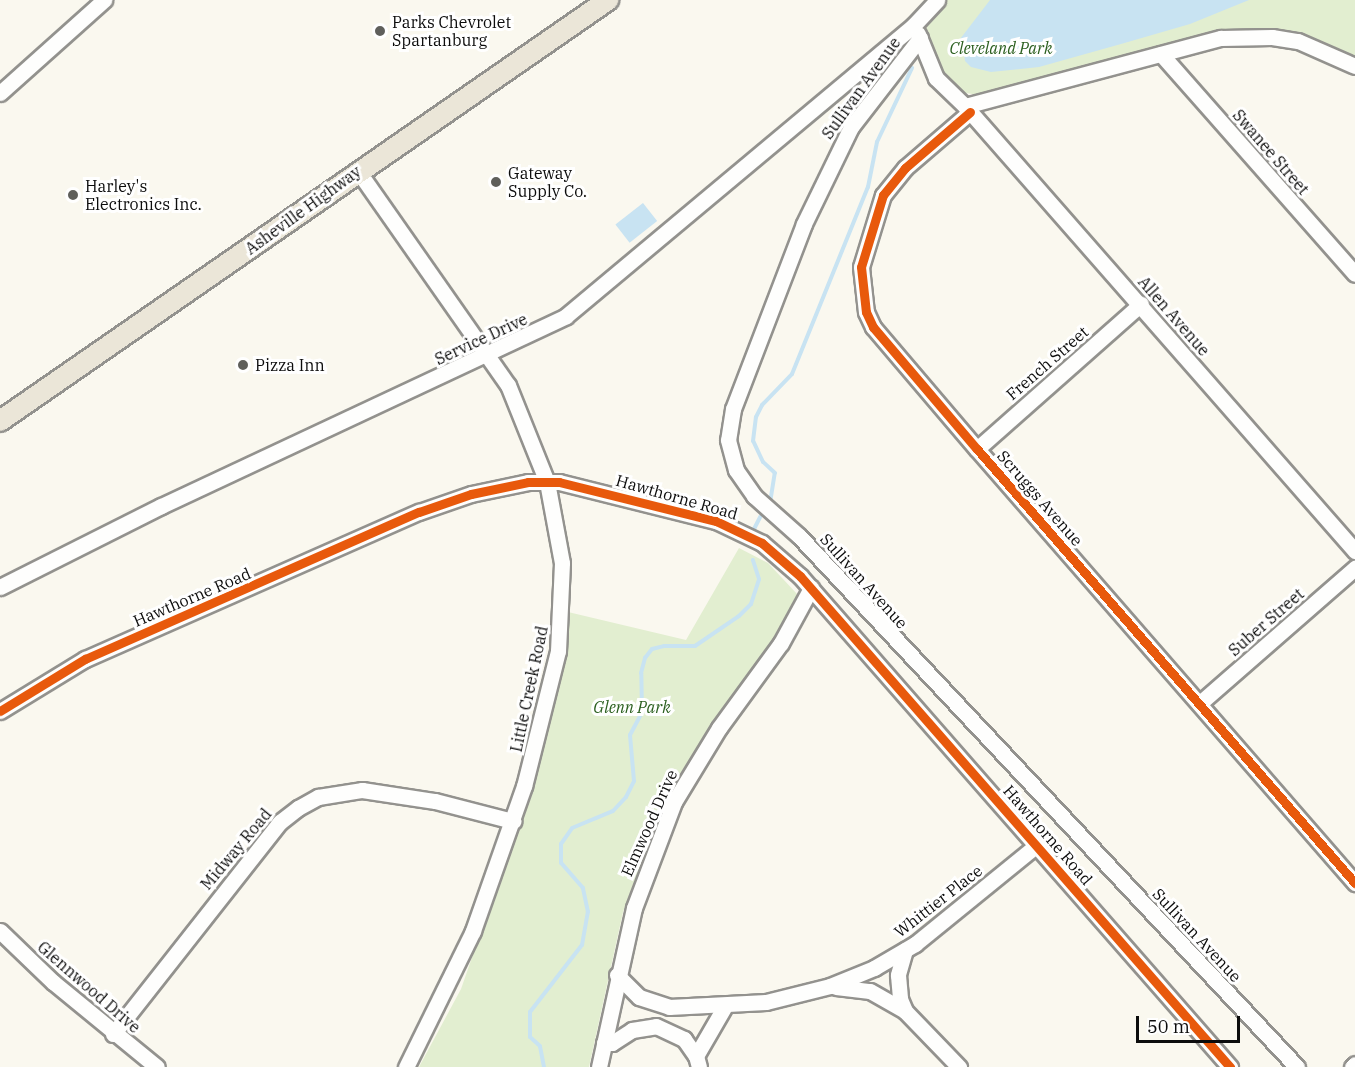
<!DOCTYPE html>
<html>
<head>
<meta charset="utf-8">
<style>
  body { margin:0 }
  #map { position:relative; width:1355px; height:1067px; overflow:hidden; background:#faf8ef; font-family:"IBM Plex Serif",serif }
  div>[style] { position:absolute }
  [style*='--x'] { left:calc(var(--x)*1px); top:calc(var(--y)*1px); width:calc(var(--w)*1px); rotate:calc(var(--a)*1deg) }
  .green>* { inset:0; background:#e2eed0 }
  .water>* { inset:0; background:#c8e3f2; transform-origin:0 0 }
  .stream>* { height:4px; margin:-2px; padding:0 2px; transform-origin:2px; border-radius:2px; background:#c8e3f2 }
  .roads { filter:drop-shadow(2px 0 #93928e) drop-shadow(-2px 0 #93928e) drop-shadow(0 2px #93928e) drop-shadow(0 -2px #93928e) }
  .minor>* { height:15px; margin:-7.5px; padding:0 7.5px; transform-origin:7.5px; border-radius:7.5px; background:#fefefd }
  .major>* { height:20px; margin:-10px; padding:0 10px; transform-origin:10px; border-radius:10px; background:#ebe6d8 }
  .cycleway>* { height:9px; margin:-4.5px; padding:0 4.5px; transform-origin:4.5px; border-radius:4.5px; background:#e8590c }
  .dots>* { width:16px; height:16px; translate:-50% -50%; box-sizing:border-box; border:3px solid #fff; border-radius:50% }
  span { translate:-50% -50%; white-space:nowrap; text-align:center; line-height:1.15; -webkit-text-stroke:6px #fff; paint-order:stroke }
  .poi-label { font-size:16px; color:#0c0c0c }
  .left { translate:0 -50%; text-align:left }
  .park-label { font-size:16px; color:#2c6020; font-style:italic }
  .street-label { font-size:16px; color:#0c0c0c }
  .scale { position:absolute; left:1136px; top:1016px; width:104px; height:27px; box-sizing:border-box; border:3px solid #0c0c0c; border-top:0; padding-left:8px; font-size:18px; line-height:21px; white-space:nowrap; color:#0c0c0c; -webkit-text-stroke:4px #fff; paint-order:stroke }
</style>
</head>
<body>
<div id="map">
  <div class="green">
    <i style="clip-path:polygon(938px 0,1355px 0,1355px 69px,1246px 36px,1000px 98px,945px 90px,918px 21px)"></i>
    <i style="clip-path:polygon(739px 548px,768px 563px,798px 595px,763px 659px,683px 769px,648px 845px,623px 912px,589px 1067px,419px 1067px,461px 989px,533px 782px,557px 690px,568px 612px,686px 640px)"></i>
  </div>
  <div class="water">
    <i style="clip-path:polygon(990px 0,1249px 0,1190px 24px,1121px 44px,1039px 67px,991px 72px,971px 67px,965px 61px,963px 47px,957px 43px)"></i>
    <i style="left:643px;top:203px;width:23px;height:35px;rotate:52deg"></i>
  </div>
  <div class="stream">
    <i style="--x:770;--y:503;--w:30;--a:-81"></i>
    <i style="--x:775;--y:473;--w:16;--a:-137"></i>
    <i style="--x:763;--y:462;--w:23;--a:-115"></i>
    <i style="--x:753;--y:441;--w:24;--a:-83"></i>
    <i style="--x:756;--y:417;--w:13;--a:-63"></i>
    <i style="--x:762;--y:405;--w:43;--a:-45.9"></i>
    <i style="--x:792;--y:374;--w:202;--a:-67.9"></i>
    <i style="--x:868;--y:187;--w:46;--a:-78.7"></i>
    <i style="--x:877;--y:142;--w:82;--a:-64.7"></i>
    <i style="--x:753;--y:531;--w:16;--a:-63"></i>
    <i style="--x:544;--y:1067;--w:21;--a:-101"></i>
    <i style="--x:540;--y:1046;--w:13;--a:-138"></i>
    <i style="--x:530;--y:1037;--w:25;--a:-90"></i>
    <i style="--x:530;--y:1012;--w:85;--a:-52.2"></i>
    <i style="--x:582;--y:945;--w:34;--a:-80"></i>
    <i style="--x:588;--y:912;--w:25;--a:-102"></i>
    <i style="--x:583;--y:888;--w:33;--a:-131"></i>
    <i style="--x:561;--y:863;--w:19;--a:-90"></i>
    <i style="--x:561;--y:844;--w:19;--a:-55"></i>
    <i style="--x:572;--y:828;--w:44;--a:-22.5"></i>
    <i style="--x:613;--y:811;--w:19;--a:-47"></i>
    <i style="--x:626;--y:797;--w:18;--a:-63"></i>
    <i style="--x:634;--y:781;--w:46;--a:-95"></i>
    <i style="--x:630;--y:735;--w:26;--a:-62"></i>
    <i style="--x:642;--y:712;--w:39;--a:-91"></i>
    <i style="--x:641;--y:673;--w:16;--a:-75"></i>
    <i style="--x:645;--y:658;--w:11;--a:-52"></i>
    <i style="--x:652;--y:649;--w:12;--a:-14"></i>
    <i style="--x:664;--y:646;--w:31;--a:0"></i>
    <i style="--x:695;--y:646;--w:53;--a:-34.3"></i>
    <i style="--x:739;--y:616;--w:17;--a:-45"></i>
    <i style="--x:751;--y:604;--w:26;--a:-72"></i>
    <i style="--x:759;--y:579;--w:20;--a:-108"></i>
  </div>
  <div class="roads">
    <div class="minor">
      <i style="--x:918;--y:34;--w:48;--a:67.8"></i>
      <i style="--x:936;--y:78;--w:40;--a:44"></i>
      <i style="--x:965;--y:106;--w:265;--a:-14.9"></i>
      <i style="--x:1221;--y:38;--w:51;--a:-1.1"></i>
      <i style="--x:1272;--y:37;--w:26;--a:9"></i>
      <i style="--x:1298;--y:41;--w:62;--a:23.7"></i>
      <i style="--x:920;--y:38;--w:113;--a:127.8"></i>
      <i style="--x:851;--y:127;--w:108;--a:115.9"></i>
      <i style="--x:804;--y:224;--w:198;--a:111"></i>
      <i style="--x:733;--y:409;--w:31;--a:99"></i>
      <i style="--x:728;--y:440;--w:31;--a:75"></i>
      <i style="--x:736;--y:470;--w:32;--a:55"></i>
      <i style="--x:754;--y:496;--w:60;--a:41.6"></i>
      <i style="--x:799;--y:536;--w:728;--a:46.84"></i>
      <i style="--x:1161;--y:54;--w:293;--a:48.6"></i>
      <i style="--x:0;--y:93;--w:140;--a:-41.8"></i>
      <i style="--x:965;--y:106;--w:592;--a:48.77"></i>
      <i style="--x:970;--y:112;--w:86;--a:139.3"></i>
      <i style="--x:905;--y:168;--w:35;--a:129"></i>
      <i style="--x:883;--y:195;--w:75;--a:107"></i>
      <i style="--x:861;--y:267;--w:45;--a:83.7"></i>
      <i style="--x:866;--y:312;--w:17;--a:65"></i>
      <i style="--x:873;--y:327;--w:160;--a:49.6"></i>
      <i style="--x:977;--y:449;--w:576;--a:48.95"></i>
      <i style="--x:358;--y:171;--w:261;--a:55"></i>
      <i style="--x:508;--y:385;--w:105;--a:68.1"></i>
      <i style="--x:547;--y:482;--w:82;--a:79.5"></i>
      <i style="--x:562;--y:563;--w:88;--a:92.6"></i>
      <i style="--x:558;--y:651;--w:139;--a:104.1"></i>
      <i style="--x:524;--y:786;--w:154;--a:109.4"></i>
      <i style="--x:473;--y:931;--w:152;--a:116.2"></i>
      <i style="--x:977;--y:449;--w:219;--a:-41.5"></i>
      <i style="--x:0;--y:587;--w:180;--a:-26.7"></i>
      <i style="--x:161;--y:506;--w:447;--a:-25.1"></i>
      <i style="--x:566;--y:316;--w:454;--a:-39.9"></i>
      <i style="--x:914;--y:25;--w:34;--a:-47"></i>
      <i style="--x:1200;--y:703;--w:206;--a:-41.1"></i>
      <i style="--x:0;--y:711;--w:100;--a:-31.5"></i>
      <i style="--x:85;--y:659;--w:365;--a:-23.8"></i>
      <i style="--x:419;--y:512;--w:55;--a:-19.1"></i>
      <i style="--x:471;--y:494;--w:58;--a:-11.9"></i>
      <i style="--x:528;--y:482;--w:31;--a:0"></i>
      <i style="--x:559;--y:482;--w:162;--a:14"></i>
      <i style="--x:716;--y:521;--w:51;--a:25.6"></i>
      <i style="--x:762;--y:543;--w:50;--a:41"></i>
      <i style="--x:800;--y:576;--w:653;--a:48.79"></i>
      <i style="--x:0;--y:931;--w:74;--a:43.9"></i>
      <i style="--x:53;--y:982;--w:134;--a:39.3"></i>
      <i style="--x:905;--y:950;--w:26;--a:106"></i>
      <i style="--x:898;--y:975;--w:24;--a:85"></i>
      <i style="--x:900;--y:999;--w:13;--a:67"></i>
      <i style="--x:905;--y:1011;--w:78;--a:46"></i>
      <i style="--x:617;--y:975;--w:31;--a:45"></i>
      <i style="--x:639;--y:997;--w:32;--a:18"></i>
      <i style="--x:669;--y:1007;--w:97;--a:-3"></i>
      <i style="--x:766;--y:1002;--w:66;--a:-14"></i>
      <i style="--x:830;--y:986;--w:48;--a:-22.2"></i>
      <i style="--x:874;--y:968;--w:48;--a:-30.3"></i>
      <i style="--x:915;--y:944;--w:157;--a:-39.1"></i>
      <i style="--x:836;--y:987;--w:34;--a:7"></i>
      <i style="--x:870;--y:991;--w:40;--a:29.7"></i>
      <i style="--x:113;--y:1034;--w:270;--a:-51.8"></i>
      <i style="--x:280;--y:822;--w:23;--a:-38"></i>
      <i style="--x:298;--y:808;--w:23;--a:-29"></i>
      <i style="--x:318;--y:797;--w:45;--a:-9"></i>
      <i style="--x:362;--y:790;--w:74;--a:8.6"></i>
      <i style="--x:435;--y:801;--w:81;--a:14.4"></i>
      <i style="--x:604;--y:1043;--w:8;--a:0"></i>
      <i style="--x:612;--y:1043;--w:24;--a:-33"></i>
      <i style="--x:632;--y:1030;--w:24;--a:-9"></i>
      <i style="--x:656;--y:1026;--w:31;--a:25"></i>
      <i style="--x:684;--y:1039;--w:21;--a:55"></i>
      <i style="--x:599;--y:1067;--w:163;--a:-77.6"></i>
      <i style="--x:634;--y:908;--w:113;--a:-69.3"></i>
      <i style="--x:674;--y:802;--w:87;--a:-58.7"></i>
      <i style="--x:719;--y:728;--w:105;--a:-53.9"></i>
      <i style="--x:781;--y:643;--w:63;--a:-61.4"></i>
      <i style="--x:699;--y:1067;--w:11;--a:-105"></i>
      <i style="--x:696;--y:1056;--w:58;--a:-59.9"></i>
      <i style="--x:1352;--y:1067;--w:4;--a:-45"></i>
    </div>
    <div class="major">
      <i style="--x:0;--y:421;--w:740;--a:-34.7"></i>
    </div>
  </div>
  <div class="cycleway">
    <i style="--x:970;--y:112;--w:86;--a:139.3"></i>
    <i style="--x:905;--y:168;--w:35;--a:129"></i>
    <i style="--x:883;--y:195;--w:75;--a:107"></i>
    <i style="--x:861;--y:267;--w:45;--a:83.7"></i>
    <i style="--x:866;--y:312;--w:17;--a:65"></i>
    <i style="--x:873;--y:327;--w:160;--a:49.6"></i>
    <i style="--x:977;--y:449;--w:576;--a:48.95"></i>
    <i style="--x:0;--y:711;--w:100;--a:-31.5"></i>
    <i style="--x:85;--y:659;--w:365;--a:-23.8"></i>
    <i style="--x:419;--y:512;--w:55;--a:-19.1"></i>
    <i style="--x:471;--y:494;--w:58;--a:-11.9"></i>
    <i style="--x:528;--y:482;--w:31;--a:0"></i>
    <i style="--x:559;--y:482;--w:162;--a:14"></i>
    <i style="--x:716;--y:521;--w:51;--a:25.6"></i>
    <i style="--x:762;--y:543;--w:50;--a:41"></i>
    <i style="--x:800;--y:576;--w:653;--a:48.79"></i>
  </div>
  <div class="dots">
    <i style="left:380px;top:31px;background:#5f5f5b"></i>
    <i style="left:496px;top:182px;background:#5f5f5b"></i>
    <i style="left:73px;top:195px;background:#5f5f5b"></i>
    <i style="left:243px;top:365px;background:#5f5f5b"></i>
  </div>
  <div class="poi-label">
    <span class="left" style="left:392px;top:31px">Parks Chevrolet<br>Spartanburg</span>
    <span class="left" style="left:508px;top:182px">Gateway<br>Supply Co.</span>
    <span class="left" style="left:85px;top:195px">Harley's<br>Electronics Inc.</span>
    <span class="left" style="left:255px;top:365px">Pizza Inn</span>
  </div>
  <div class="park-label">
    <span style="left:1001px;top:48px">Cleveland Park</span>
    <span style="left:632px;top:707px">Glenn Park</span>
  </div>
  <div class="street-label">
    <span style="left:861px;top:88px;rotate:-54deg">Sullivan Avenue</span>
    <span style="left:1271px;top:152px;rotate:49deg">Swanee Street</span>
    <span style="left:303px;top:210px;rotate:-36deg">Asheville Highway</span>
    <span style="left:1174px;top:316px;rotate:49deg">Allen Avenue</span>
    <span style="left:481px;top:339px;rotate:-25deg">Service Drive</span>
    <span style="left:1047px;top:363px;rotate:-41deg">French Street</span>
    <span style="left:677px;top:497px;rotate:16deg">Hawthorne Road</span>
    <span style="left:1040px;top:498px;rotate:49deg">Scruggs Avenue</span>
    <span style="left:864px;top:581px;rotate:48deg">Sullivan Avenue</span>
    <span style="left:192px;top:597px;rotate:-23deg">Hawthorne Road</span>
    <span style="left:1266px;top:622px;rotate:-41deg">Suber Street</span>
    <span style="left:529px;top:689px;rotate:-78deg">Little Creek Road</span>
    <span style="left:649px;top:823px;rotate:-66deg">Elmwood Drive</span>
    <span style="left:1048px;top:835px;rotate:49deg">Hawthorne Road</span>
    <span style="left:236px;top:849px;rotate:-50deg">Midway Road</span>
    <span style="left:938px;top:901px;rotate:-38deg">Whittier Place</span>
    <span style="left:1197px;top:935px;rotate:47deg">Sullivan Avenue</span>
    <span style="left:89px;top:987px;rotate:41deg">Glennwood Drive</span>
  </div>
  <div class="scale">50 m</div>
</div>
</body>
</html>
